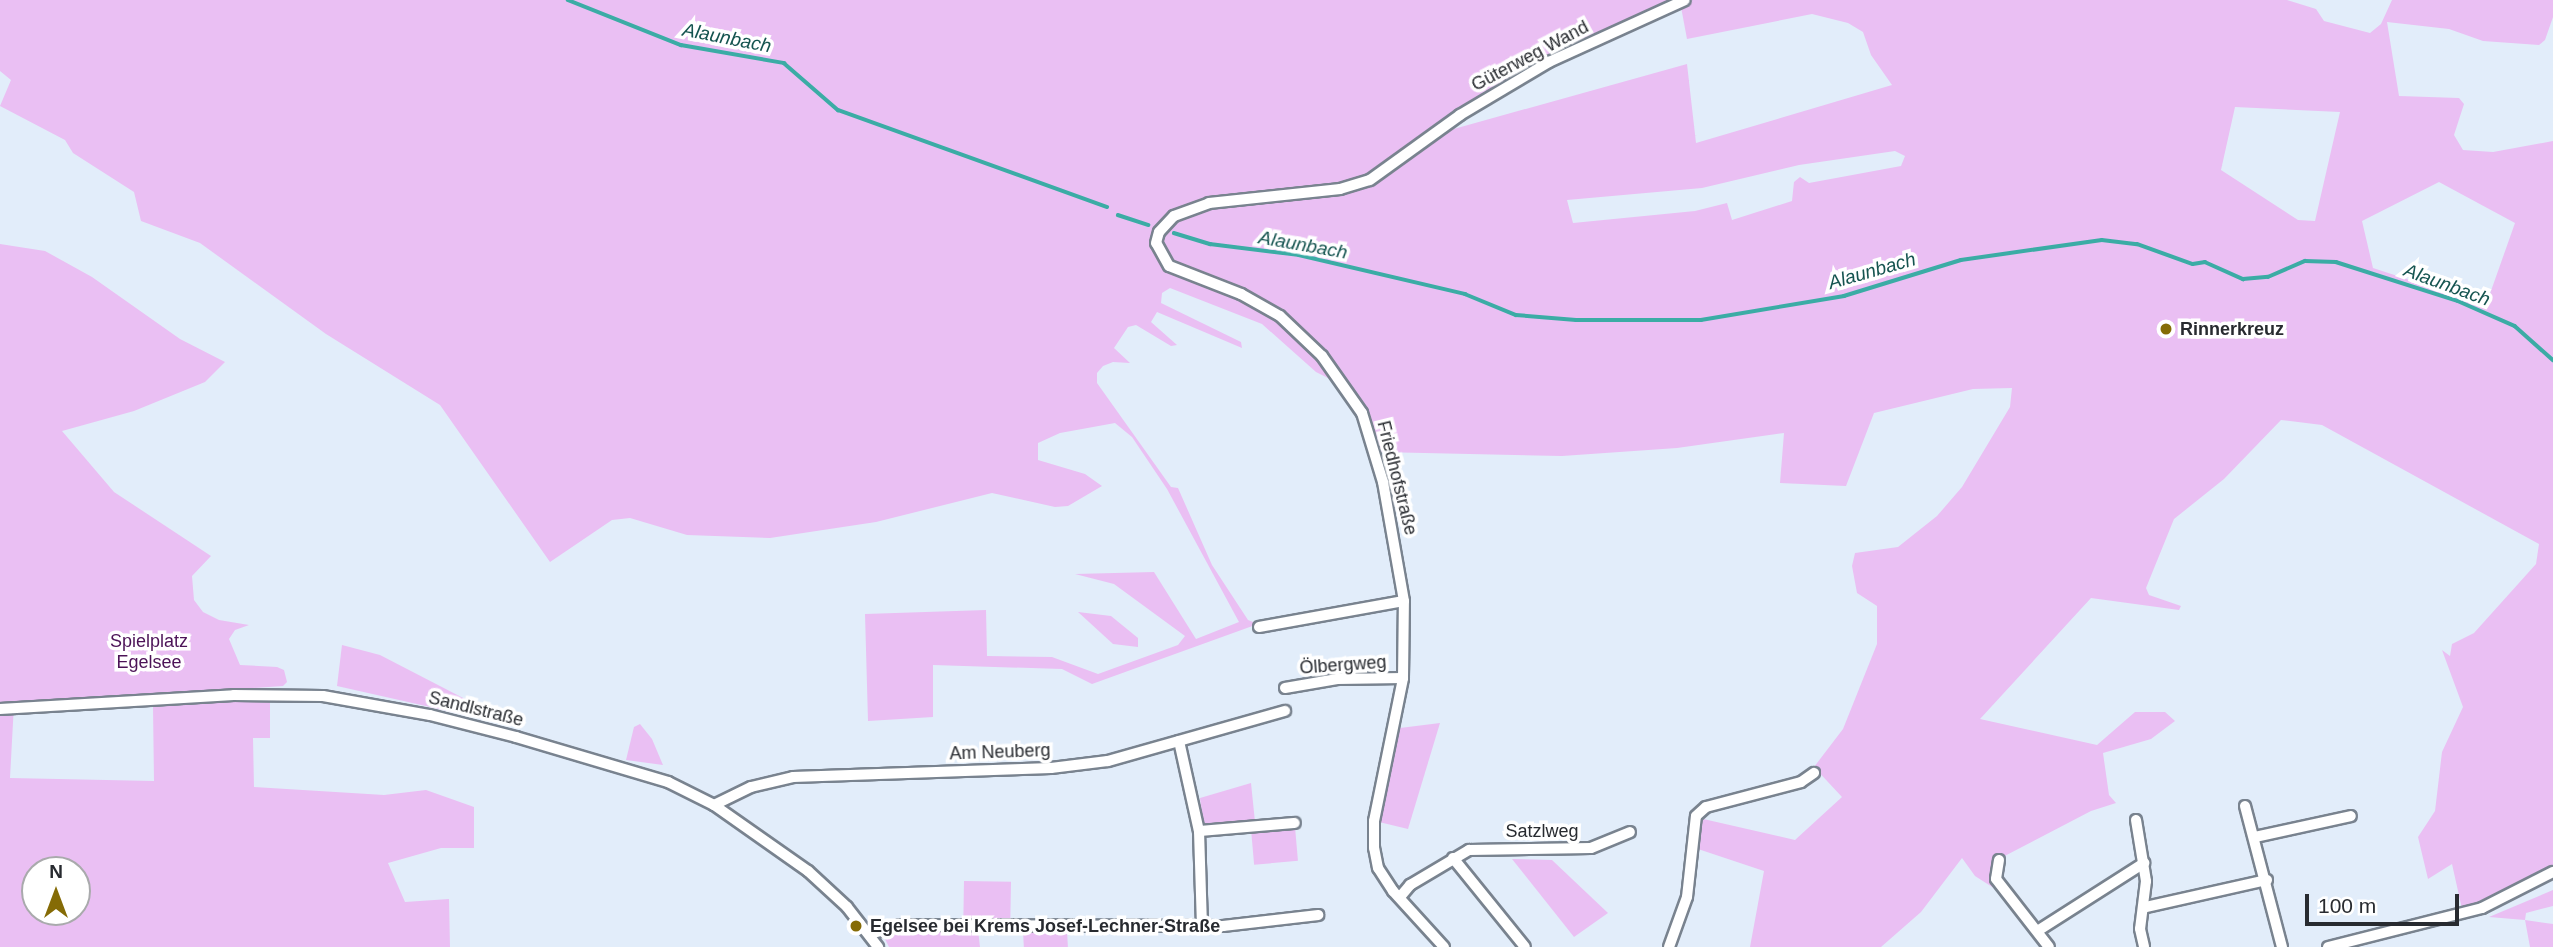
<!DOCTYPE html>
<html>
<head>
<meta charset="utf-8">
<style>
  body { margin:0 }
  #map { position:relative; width:2553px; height:947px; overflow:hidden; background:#e2edfa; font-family:Arial,sans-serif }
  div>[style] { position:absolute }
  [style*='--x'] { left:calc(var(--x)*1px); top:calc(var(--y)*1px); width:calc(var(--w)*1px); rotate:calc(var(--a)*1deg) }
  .green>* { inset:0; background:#eabff3; transform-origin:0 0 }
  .stream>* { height:3.5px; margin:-1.75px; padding:0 1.75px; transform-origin:1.75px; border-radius:1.75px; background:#3baca5 }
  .roads { filter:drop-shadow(2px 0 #79838f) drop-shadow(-2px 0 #79838f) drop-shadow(0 2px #79838f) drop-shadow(0 -2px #79838f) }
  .minor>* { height:10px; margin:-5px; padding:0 5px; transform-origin:5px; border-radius:5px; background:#fff }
  .dots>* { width:19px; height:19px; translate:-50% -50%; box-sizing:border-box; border:4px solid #fff; border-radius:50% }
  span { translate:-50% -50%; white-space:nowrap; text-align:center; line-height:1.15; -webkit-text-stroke:7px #fff; paint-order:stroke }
  .street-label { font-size:18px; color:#282b30 }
  .poi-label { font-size:18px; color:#282b30; font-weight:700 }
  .left { translate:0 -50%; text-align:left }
  .park-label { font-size:18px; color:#4c1357 }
  .water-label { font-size:19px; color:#155450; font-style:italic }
  .north { position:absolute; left:21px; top:856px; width:70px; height:70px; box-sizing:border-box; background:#fff; border:2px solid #a9aaac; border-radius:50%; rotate:0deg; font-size:19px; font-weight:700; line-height:28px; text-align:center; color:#282b30 }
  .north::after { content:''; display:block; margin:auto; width:24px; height:32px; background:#856b06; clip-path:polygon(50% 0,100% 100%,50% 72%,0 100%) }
  .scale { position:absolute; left:2305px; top:894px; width:154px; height:32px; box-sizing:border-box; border:4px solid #282b30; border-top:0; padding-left:9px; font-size:21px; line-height:24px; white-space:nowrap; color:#282b30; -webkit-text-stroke:5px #fff; paint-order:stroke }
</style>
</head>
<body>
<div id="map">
  <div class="green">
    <i style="clip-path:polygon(evenodd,0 0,2287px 0,2316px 9px,2324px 21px,2370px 33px,2381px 24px,2392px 0,2553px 0,2553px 17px,2545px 40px,2539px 45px,2483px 41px,2449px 29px,2387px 22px,2399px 96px,2459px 98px,2464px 104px,2454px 135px,2463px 150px,2493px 152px,2553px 141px,2553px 867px,2462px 909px,2452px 864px,2428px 879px,2418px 837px,2435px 811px,2442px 752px,2463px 707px,2442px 650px,2450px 656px,2452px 644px,2474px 633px,2536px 564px,2539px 544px,2322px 425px,2281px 420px,2224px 479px,2174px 519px,2146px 588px,2149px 595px,2181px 606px,2179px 610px,2091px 598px,1980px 719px,2097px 745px,2135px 712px,2165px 712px,2175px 721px,2151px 739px,2103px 753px,2109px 795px,2116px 803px,2091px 811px,1995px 861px,1993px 881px,2000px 892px,1975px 876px,1962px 858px,1921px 912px,1881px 947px,1750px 947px,1764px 871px,1695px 848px,1699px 818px,1795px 840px,1842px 797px,1814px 767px,1843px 729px,1877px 644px,1877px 606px,1857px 593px,1852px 566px,1855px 553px,1898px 547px,1937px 516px,1962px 487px,2010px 407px,2012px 388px,1973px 389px,1874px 413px,1846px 486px,1780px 483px,1784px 433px,1677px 448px,1562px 456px,1379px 452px,1367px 411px,1324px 351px,1338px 383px,1316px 372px,1262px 324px,1170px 288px,1162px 293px,1161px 303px,1241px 342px,1242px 348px,1157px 312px,1151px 322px,1177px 345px,1171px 346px,1136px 325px,1128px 327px,1114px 348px,1130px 363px,1113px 362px,1103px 366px,1097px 373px,1097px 383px,1171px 487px,1178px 488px,1212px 565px,1248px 620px,1258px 624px,1092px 684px,1062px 669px,933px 665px,933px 717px,868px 721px,865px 614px,986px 610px,987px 656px,1052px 657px,1098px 674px,1178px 645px,1185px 636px,1114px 584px,1075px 574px,1154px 572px,1196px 639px,1239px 622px,1167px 489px,1132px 437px,1115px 423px,1060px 433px,1038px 443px,1038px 460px,1085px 474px,1102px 486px,1068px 506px,1055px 507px,992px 493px,876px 522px,770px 538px,687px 535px,630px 518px,612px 520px,550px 562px,440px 405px,326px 334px,200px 243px,141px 221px,134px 192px,73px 153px,65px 140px,0 106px,11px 80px,0 71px,0 0,1681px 7px,1687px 39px,1812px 14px,1848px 23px,1863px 32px,1871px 55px,1892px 85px,1696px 143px,1687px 64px,1443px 132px,1575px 53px,1681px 7px,0 0,2235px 107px,2340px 112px,2315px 221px,2298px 220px,2221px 170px,2235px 107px,0 0,1895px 151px,1905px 156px,1901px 166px,1809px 183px,1800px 177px,1794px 182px,1792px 201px,1732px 220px,1727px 203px,1695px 211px,1573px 223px,1567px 200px,1702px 188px,1799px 165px,1895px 151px,0 0,2439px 182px,2515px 223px,2486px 305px,2373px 268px,2362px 221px,2439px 182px)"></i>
    <i style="clip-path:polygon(evenodd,0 244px,45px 251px,92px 277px,180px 339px,225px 362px,205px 382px,134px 411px,62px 431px,114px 492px,211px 556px,192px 576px,194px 600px,203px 612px,219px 620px,249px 625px,235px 630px,229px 639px,240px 665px,277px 667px,284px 670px,287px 682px,283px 686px,14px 704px,10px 778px,154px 781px,153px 707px,270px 699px,270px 738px,253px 738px,254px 787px,384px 795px,426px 790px,474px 807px,474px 848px,441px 848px,388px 863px,405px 902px,449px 899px,450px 947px,0 947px,0 244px,35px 870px,77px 870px,77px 912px,35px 912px,35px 870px)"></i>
    <i style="clip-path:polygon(1078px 612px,1111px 616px,1138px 638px,1138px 647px,1113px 644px)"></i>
    <i style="clip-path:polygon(342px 645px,380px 655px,519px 727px,337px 686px)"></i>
    <i style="clip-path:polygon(1440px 723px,1408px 829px,1379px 822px,1400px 728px)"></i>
    <i style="clip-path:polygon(640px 724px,652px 739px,663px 765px,626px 760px,634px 727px)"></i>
    <i style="clip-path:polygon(1251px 783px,1255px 822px,1207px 825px,1203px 821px,1200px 798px)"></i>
    <i style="left:1295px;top:827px;width:34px;height:44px;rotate:85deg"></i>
    <i style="clip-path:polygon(1512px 859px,1552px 860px,1608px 913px,1574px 937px)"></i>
    <i style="left:964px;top:881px;width:47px;height:40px;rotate:1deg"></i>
    <i style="clip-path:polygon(2553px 890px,2553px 906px,2526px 913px,2525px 920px,2553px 924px,2553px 947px,2530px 947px,2525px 920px,2489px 917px)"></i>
    <i style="clip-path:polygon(890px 930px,978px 930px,980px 947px,889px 947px,884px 937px)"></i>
    <i style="left:1067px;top:930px;width:17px;height:44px;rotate:87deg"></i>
  </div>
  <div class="stream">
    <i style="--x:568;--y:0;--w:122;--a:21.7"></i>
    <i style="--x:681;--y:45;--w:105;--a:9.9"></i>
    <i style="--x:784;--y:63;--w:72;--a:41"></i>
    <i style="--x:838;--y:110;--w:286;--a:19.8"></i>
    <i style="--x:1118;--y:215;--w:32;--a:18"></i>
    <i style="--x:1174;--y:233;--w:38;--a:17"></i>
    <i style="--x:1210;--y:244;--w:90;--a:7"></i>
    <i style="--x:1299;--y:255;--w:171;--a:13.2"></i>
    <i style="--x:1465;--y:294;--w:55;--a:22.4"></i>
    <i style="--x:1516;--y:315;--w:60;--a:4.8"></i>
    <i style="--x:1576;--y:320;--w:125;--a:0"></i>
    <i style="--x:1701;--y:320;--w:145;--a:-9.5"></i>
    <i style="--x:1844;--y:296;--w:122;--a:-17.1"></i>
    <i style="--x:1961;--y:260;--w:142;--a:-8.1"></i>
    <i style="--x:2102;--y:240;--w:35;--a:7"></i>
    <i style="--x:2137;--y:244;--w:59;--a:19.7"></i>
    <i style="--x:2193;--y:264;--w:12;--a:-9"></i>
    <i style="--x:2205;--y:262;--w:42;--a:24.1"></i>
    <i style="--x:2243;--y:279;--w:25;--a:-5"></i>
    <i style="--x:2268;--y:277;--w:40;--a:-23.4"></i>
    <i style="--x:2305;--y:261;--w:31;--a:2"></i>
    <i style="--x:2336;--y:262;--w:128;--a:17.7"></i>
    <i style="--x:2458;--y:301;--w:62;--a:23.7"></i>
    <i style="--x:2515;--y:326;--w:51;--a:41.8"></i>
  </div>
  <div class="roads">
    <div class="minor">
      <i style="--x:1259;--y:627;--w:147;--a:-10.2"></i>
      <i style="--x:1285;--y:688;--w:53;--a:-9.8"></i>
      <i style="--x:1337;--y:679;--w:66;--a:-0.9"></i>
      <i style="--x:0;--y:709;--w:234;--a:-3.4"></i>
      <i style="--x:234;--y:695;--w:89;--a:0.6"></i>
      <i style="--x:323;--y:696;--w:109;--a:10.1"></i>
      <i style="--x:430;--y:715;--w:89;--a:14.3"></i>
      <i style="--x:516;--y:737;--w:159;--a:16.5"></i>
      <i style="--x:668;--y:782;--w:51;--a:26.6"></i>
      <i style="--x:714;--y:805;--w:115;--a:35.1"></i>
      <i style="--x:808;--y:871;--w:53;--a:42.7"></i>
      <i style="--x:847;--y:907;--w:51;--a:52.2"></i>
      <i style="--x:1179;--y:741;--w:92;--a:77.5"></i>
      <i style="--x:1199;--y:831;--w:94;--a:88.2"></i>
      <i style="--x:714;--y:805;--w:41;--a:-25.9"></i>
      <i style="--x:751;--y:787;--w:43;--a:-13.4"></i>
      <i style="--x:793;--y:777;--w:258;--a:-2"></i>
      <i style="--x:1051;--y:768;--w:57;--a:-7"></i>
      <i style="--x:1108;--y:761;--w:184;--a:-15.8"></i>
      <i style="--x:2245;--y:806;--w:146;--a:75.3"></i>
      <i style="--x:2136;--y:820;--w:62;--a:80.7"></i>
      <i style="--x:2146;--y:881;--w:48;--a:97.1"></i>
      <i style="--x:2140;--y:929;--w:18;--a:77"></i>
      <i style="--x:1199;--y:831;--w:96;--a:-4.8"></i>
      <i style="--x:2255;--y:837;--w:98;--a:-12.3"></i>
      <i style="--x:1453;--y:858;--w:114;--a:51"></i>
      <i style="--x:1999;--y:860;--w:19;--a:99"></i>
      <i style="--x:1996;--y:879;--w:86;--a:52.1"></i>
      <i style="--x:1400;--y:897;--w:16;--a:-50"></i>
      <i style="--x:1410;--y:885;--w:69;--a:-30.7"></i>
      <i style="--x:1469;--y:850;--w:122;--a:-0.9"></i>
      <i style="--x:1591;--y:848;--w:42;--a:-22.3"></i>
      <i style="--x:2146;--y:907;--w:124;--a:-12.6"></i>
      <i style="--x:2039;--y:930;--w:125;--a:-32.5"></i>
      <i style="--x:870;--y:934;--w:32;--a:-16"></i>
      <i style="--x:901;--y:925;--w:322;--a:0.2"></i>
      <i style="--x:1223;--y:926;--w:96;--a:-6.6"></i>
      <i style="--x:1444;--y:947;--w:76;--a:-132.3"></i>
      <i style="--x:1393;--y:891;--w:27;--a:-123"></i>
      <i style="--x:1378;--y:868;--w:20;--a:-101"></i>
      <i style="--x:1374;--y:848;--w:27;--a:-90"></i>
      <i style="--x:1374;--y:821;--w:146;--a:-78.5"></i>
      <i style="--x:1403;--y:678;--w:77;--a:-89.3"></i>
      <i style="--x:1404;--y:601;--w:121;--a:-100"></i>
      <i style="--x:1383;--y:482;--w:72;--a:-106.9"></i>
      <i style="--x:1362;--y:413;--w:70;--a:-125.1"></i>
      <i style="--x:1322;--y:356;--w:58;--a:-136.4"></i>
      <i style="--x:1280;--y:316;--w:45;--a:-150.6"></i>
      <i style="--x:1241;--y:294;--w:77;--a:-158.7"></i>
      <i style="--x:1169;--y:266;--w:26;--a:-119"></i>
      <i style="--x:1156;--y:243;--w:11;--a:-75"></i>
      <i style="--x:1159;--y:232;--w:22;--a:-47"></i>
      <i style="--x:1174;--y:216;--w:37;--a:-20"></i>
      <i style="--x:1209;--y:203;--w:132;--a:-6.1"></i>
      <i style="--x:1340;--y:189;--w:31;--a:-17"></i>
      <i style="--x:1370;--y:180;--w:111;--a:-35.8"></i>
      <i style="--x:1460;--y:115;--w:104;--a:-30.8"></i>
      <i style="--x:1549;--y:62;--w:149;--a:-24.5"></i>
      <i style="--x:1669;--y:947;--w:53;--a:-70.2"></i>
      <i style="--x:1687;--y:897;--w:81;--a:-83.7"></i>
      <i style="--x:1696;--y:816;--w:13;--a:-42"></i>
      <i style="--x:1706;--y:807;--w:98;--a:-14.7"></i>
      <i style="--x:1801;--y:782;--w:16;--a:-35"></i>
      <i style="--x:2328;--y:947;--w:159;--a:-14.2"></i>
      <i style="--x:2482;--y:908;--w:80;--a:-26.9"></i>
    </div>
  </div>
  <div class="dots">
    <i style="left:2166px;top:329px;background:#856b06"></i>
    <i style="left:856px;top:926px;background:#856b06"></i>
  </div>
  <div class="street-label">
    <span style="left:1530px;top:56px;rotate:-28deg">Güterweg Wand</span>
    <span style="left:1397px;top:478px;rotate:76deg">Friedhofstraße</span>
    <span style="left:1343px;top:665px;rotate:-4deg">Ölbergweg</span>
    <span style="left:476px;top:709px;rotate:14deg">Sandlstraße</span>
    <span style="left:1000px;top:752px;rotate:-2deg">Am Neuberg</span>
    <span style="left:1542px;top:831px">Satzlweg</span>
  </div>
  <div class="poi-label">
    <span class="left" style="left:2180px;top:329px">Rinnerkreuz</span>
    <span class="left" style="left:870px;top:926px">Egelsee bei Krems Josef-Lechner-Straße</span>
  </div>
  <div class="park-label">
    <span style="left:149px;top:652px">Spielplatz<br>Egelsee</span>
  </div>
  <div class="water-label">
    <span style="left:727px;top:38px;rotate:11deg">Alaunbach</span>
    <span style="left:1303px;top:245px;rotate:10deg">Alaunbach</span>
    <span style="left:1872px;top:271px;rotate:-16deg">Alaunbach</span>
    <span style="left:2447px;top:285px;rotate:20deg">Alaunbach</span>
  </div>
  <div class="north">N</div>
  <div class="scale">100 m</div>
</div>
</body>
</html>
